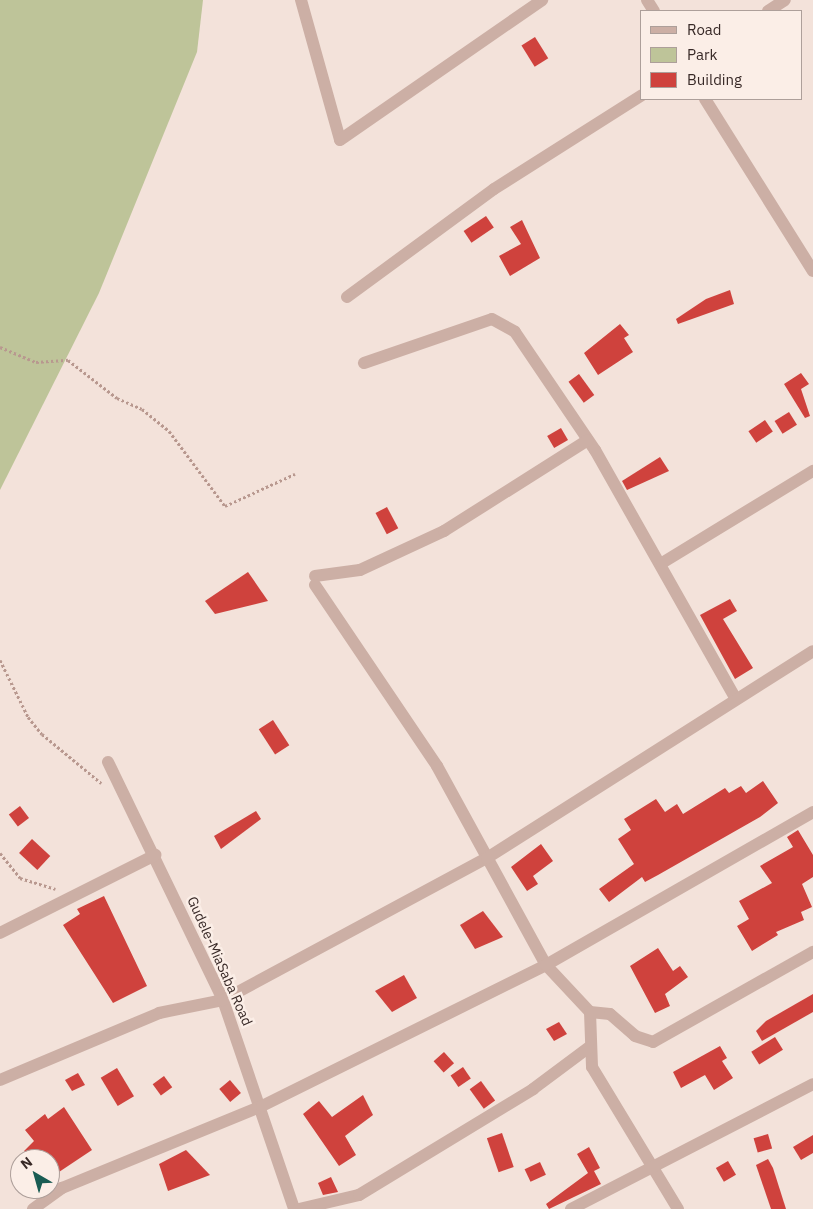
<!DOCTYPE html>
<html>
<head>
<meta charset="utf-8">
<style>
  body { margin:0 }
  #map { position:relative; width:813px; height:1209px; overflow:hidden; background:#f3e2da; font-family:"IBM Plex Sans",sans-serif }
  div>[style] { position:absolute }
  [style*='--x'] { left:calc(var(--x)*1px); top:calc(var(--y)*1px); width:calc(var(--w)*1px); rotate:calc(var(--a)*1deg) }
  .green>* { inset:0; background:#bec499 }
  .building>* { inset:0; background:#cf423d; transform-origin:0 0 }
  .path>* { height:3px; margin-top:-1.5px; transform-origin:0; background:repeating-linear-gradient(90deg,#b8988f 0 2.5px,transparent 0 5px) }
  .minor>* { height:12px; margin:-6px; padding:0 6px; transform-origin:6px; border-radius:6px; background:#ccafa5 }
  span { translate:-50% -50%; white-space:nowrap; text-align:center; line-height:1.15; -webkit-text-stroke:5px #fbeee7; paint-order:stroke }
  .street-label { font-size:14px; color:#382927 }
  .legend { position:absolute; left:640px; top:10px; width:162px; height:90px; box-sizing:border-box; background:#fbeee7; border:1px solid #ad9f9a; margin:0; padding:6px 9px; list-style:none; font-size:15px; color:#382927 }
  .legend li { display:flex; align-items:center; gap:10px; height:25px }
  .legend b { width:25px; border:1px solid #ad9f9a }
  .north { position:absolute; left:10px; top:1149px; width:50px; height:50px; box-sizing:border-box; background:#fbeee7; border:1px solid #ad9f9a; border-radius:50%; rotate:322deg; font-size:14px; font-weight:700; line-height:20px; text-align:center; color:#382927 }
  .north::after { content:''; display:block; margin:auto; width:18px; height:22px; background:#195c53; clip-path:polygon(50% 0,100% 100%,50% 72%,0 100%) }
</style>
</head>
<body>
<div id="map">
  <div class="green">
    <i style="clip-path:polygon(0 0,203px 0,197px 52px,99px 293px,0 490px)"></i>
  </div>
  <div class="building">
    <i style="left:535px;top:37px;width:25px;height:16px;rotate:58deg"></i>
    <i style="left:486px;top:216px;width:14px;height:27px;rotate:56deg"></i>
    <i style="clip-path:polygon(522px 220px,540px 258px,510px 276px,499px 256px,521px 244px,510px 227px)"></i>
    <i style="clip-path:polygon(730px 290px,734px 304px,678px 324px,676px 319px,706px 299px)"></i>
    <i style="clip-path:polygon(620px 324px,629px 335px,624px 338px,633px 352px,598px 375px,584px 353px)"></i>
    <i style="clip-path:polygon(801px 373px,809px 384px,801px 389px,810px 416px,805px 418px,784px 384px)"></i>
    <i style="left:579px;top:374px;width:26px;height:13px;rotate:54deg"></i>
    <i style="left:789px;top:412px;width:15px;height:17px;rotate:58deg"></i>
    <i style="left:765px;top:420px;width:14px;height:20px;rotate:56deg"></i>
    <i style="left:561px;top:428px;width:14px;height:16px;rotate:60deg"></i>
    <i style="clip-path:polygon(660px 457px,669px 471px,627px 490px,622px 481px)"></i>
    <i style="left:387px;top:507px;width:24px;height:13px;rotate:62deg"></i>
    <i style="clip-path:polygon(248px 572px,268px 601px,215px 614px,205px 601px)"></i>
    <i style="clip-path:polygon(730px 599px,737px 611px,723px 619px,753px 668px,735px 679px,700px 615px)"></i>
    <i style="left:273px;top:720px;width:30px;height:17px;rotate:57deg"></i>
    <i style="clip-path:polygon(763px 781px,778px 803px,760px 817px,658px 875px,645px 882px,642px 877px,609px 902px,599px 889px,634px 864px,618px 839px,631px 830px,624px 819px,656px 799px,665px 812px,677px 804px,683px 814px,725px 788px,729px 793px,741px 786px,746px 793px)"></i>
    <i style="left:20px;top:806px;width:15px;height:14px;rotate:53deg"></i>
    <i style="clip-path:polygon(256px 811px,261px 819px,221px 849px,214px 836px)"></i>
    <i style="clip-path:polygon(798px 830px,813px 855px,813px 877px,802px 884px,812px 907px,801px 912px,804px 920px,776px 932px,778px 935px,752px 951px,737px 926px,749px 919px,739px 901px,772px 883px,760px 866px,793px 847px,787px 837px)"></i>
    <i style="left:32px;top:839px;width:25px;height:19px;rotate:43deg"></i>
    <i style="clip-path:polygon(541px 844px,553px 861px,533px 876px,538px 884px,527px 891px,511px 867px)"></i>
    <i style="clip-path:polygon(104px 896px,147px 986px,113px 1003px,63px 925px,80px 914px,77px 909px)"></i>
    <i style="clip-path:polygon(483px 911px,503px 937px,475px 949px,460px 925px)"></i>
    <i style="clip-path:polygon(658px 948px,673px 971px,680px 966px,688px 977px,665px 994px,670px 1006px,655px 1013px,630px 966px)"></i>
    <i style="clip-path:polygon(404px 975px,417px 998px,392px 1012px,375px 991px)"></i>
    <i style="clip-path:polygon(813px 994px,813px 1012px,762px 1041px,756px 1031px,766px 1021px)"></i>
    <i style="clip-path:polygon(559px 1022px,567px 1034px,554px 1041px,546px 1029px)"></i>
    <i style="left:775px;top:1037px;width:15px;height:28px;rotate:58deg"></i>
    <i style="clip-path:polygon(720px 1046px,727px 1058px,722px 1061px,733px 1078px,714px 1090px,705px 1075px,681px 1088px,673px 1072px)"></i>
    <i style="left:444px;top:1052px;width:15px;height:14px;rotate:48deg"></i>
    <i style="left:463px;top:1067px;width:14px;height:15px;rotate:56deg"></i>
    <i style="left:117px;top:1068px;width:33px;height:19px;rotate:59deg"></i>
    <i style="clip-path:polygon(78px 1073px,85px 1085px,72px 1091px,65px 1080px)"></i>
    <i style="left:164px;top:1076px;width:14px;height:14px;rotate:54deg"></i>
    <i style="left:230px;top:1080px;width:17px;height:14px;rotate:50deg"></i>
    <i style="left:481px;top:1081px;width:24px;height:14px;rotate:54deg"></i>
    <i style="clip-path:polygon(363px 1095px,373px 1115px,345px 1136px,356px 1155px,339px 1166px,303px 1114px,319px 1101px,332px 1117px)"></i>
    <i style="clip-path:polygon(64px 1107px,92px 1150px,50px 1178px,50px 1159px,31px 1159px,24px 1151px,34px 1141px,25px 1130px,45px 1114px,48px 1119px)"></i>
    <i style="left:502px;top:1133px;width:36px;height:16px;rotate:71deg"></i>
    <i style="left:768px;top:1134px;width:15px;height:15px;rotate:74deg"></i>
    <i style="clip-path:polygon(813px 1135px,813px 1153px,801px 1160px,793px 1147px)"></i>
    <i style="clip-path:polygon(589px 1147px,600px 1168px,594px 1171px,601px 1184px,549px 1209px,546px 1204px,588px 1173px,577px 1154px)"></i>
    <i style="clip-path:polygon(186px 1150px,210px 1175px,168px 1191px,159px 1164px)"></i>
    <i style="clip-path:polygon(768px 1159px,773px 1168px,786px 1209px,771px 1209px,756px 1165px)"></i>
    <i style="left:728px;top:1161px;width:16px;height:14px;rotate:60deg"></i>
    <i style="left:540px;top:1162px;width:14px;height:17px;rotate:65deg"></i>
    <i style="clip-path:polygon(331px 1177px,338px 1192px,323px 1195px,318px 1183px)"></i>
  </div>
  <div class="path">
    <i style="--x:0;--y:347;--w:39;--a:23"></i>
    <i style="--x:36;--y:362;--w:32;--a:-4"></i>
    <i style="--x:68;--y:360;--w:62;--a:37.8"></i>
    <i style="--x:117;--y:398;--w:27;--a:24"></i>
    <i style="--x:142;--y:409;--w:35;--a:39"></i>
    <i style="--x:169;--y:431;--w:94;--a:53.3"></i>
    <i style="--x:225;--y:506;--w:77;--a:-24.6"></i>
    <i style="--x:0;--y:660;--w:64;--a:63.8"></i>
    <i style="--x:28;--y:717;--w:22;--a:51"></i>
    <i style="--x:42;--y:734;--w:77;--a:39.7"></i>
    <i style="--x:0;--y:853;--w:32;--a:51"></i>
    <i style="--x:20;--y:878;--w:37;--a:17"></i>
  </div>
  <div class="minor">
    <i style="--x:301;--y:0;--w:145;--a:74.4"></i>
    <i style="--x:340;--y:140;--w:246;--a:-34.7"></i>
    <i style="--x:647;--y:0;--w:13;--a:58"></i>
    <i style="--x:768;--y:11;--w:20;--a:-33"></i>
    <i style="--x:705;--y:99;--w:203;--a:57.9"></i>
    <i style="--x:347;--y:297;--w:182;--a:-36.3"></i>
    <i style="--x:494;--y:189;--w:175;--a:-32.4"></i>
    <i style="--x:364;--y:363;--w:135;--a:-19"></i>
    <i style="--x:492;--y:319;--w:26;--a:29"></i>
    <i style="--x:515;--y:332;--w:143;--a:55.9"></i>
    <i style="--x:595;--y:450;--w:284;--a:60.5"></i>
    <i style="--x:662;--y:563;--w:177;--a:-31.4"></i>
    <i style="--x:315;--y:576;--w:45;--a:-7.6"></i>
    <i style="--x:360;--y:570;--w:93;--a:-24.9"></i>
    <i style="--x:444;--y:531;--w:170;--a:-32.3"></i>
    <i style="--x:315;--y:585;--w:218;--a:56"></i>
    <i style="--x:437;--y:766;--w:227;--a:61.3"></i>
    <i style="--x:546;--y:965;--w:64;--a:46.9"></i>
    <i style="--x:590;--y:1012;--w:55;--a:87.9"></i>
    <i style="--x:592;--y:1067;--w:166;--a:58.8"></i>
    <i style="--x:108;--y:762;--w:264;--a:64.2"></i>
    <i style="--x:223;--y:1000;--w:221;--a:71.2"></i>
    <i style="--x:0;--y:933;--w:174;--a:-26.7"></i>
    <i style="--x:590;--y:1012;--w:20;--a:6"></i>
    <i style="--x:610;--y:1014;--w:33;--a:41"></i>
    <i style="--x:635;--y:1036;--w:19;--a:18"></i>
    <i style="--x:653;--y:1042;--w:184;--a:-29.4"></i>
    <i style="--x:0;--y:1080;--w:173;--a:-22.8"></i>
    <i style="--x:159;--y:1013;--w:65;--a:-11.5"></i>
    <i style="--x:223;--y:1000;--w:300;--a:-28.3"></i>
    <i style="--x:487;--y:858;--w:386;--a:-32.4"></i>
    <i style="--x:33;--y:1209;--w:36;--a:-36"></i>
    <i style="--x:62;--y:1188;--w:216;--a:-22.3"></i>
    <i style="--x:262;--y:1106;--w:317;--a:-26.4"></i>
    <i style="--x:546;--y:965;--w:308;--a:-29.8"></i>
    <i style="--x:299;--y:1209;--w:62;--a:-13.1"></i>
    <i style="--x:359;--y:1195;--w:204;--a:-31.3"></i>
    <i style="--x:533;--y:1089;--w:69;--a:-36.7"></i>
    <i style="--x:571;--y:1209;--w:272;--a:-27.3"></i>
  </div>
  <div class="street-label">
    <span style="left:220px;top:961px;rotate:66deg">Gudele-MiaSaba Road</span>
  </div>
  <ul class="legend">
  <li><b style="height:6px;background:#ccafa5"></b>Road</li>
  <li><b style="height:14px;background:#bec499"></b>Park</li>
  <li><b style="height:14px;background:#cf423d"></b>Building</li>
  </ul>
  <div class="north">N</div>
</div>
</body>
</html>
